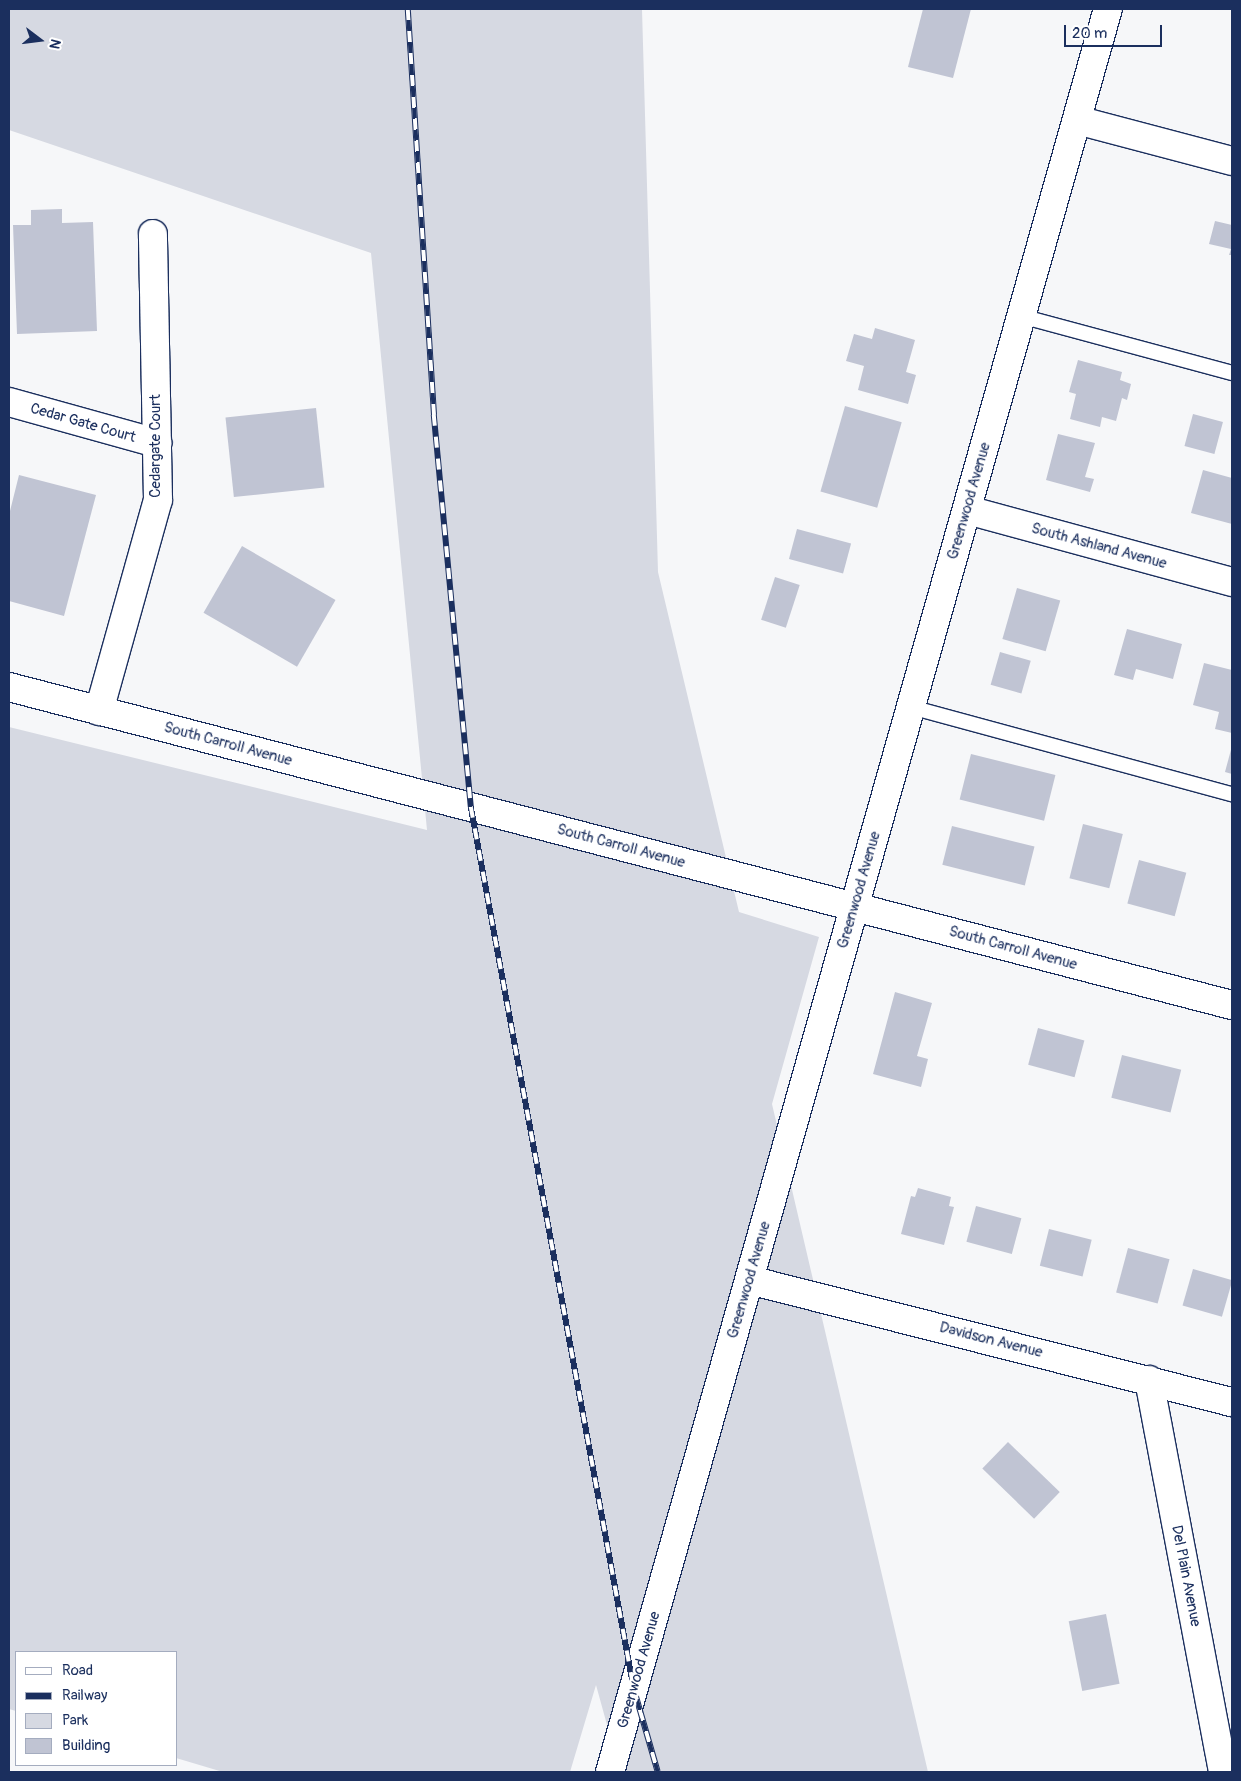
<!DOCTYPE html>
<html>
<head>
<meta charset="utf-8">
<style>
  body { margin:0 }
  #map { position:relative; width:1241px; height:1781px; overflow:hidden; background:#f6f7f9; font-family:Pangolin,sans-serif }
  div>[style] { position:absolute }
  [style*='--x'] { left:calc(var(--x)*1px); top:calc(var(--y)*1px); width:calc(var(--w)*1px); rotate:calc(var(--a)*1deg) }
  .green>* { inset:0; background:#d6d9e2 }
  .building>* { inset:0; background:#c0c4d3; transform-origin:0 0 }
  .roads { filter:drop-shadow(1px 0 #1b2f5e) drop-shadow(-1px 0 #1b2f5e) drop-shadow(0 1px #1b2f5e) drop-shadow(0 -1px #1b2f5e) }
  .service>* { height:14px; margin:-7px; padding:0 7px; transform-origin:7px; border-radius:7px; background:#fff }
  .minor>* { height:28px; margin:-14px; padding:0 14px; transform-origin:14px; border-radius:14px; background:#fff }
  .tertiary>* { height:28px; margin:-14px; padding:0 14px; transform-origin:14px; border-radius:14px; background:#fff }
  .rail>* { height:5.5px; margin-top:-2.75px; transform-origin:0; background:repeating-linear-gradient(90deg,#fff 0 11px,#1b2f5e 0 22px); box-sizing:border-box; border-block:1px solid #1b2f5e }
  span { translate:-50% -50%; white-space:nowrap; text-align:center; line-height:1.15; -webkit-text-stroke:5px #fff; paint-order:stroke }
  .street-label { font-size:15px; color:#1b2f5e }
  .frame { position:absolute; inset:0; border:10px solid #1b2f5e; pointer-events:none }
  .legend { position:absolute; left:15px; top:1651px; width:162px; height:115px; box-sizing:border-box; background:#fff; border:1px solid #a4acbf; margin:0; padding:6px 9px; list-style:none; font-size:15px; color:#1b2f5e }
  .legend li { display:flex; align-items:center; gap:10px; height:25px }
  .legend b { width:25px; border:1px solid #a4acbf }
  .north { position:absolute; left:15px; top:15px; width:50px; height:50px; -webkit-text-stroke:4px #fff; paint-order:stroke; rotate:105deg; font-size:14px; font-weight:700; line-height:20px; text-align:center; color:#1b2f5e }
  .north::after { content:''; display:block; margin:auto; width:18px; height:22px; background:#1b2f5e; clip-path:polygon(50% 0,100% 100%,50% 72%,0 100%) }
  .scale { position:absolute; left:1064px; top:25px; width:98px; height:22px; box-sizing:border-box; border:2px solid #1b2f5e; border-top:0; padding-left:6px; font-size:15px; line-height:18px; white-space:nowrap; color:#1b2f5e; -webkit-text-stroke:4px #fff; paint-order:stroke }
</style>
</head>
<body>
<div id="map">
  <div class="green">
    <i style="clip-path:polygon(9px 9px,642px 9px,658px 572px,739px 912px,819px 937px,772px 1104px,928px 1772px,620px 1772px,596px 1685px,570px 1772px,223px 1772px,176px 1758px,176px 1652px,16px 1652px,16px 1711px,9px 1709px,9px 727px,427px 830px,371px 253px,9px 130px)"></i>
  </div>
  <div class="building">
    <i style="clip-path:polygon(923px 9px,971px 9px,953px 78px,908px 67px)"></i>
    <i style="clip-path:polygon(62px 209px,62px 223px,93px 222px,97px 331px,17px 334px,13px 225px,31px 225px,31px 210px)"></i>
    <i style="clip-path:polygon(1215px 221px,1232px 225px,1232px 255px,1229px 255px,1231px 249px,1209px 244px)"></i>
    <i style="clip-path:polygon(875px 328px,915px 340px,906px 372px,916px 375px,908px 404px,858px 390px,864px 366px,846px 361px,854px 334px,872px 339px)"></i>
    <i style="clip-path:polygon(1078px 360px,1122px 372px,1120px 380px,1131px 384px,1127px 400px,1122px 398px,1116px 421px,1102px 417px,1100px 427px,1070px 419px,1076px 394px,1069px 392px)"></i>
    <i style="left:845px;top:406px;width:59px;height:89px;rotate:16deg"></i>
    <i style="left:316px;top:408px;width:80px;height:91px;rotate:84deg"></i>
    <i style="left:1193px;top:414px;width:31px;height:33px;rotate:15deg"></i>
    <i style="clip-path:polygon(1058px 434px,1095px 443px,1085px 477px,1094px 479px,1090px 492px,1046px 480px)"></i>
    <i style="clip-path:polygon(1203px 470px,1232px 478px,1232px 524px,1191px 513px)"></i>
    <i style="clip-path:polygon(19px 475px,96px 495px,64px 616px,9px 601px,9px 515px)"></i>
    <i style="left:797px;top:529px;width:56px;height:31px;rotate:15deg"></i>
    <i style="left:242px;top:546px;width:108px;height:77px;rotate:30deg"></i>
    <i style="left:775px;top:577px;width:26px;height:45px;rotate:18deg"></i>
    <i style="left:1017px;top:588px;width:45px;height:53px;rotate:16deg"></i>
    <i style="clip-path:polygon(1127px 629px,1182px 644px,1173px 679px,1136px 669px,1133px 680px,1114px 675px)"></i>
    <i style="left:1000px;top:652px;width:32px;height:34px;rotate:16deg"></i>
    <i style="clip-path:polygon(1204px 663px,1232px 670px,1232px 733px,1215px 729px,1219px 712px,1193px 705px)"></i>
    <i style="clip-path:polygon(1232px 746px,1232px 774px,1225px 772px)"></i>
    <i style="left:971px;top:754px;width:87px;height:47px;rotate:14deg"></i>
    <i style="left:1083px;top:824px;width:41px;height:56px;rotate:14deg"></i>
    <i style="left:952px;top:826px;width:85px;height:40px;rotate:14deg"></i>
    <i style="left:1139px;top:860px;width:49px;height:45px;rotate:15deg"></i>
    <i style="clip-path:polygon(895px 992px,932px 1003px,917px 1056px,928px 1059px,921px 1087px,873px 1074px)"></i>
    <i style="left:1038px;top:1028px;width:48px;height:38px;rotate:15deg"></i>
    <i style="left:1122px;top:1055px;width:61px;height:44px;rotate:14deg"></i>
    <i style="clip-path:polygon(918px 1188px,951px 1197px,949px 1206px,954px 1207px,944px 1245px,901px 1234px,911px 1196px,915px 1197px)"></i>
    <i style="left:976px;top:1206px;width:47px;height:37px;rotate:15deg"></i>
    <i style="left:1049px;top:1229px;width:44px;height:38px;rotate:14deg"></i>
    <i style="left:1128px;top:1248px;width:43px;height:46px;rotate:15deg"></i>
    <i style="left:1193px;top:1269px;width:41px;height:38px;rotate:16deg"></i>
    <i style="left:1008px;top:1442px;width:72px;height:37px;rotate:44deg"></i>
    <i style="left:1106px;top:1614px;width:71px;height:38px;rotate:79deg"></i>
  </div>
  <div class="roads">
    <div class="service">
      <i style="--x:1021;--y:316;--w:219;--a:15.1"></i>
      <i style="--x:911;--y:707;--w:333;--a:15.2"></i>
    </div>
    <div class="minor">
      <i style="--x:1077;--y:120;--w:160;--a:14.8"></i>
      <i style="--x:9;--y:402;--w:154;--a:15.5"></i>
      <i style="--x:967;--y:510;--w:275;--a:15.2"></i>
      <i style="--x:99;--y:711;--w:219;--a:-74.4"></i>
      <i style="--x:158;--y:500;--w:266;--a:-91.1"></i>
      <i style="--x:749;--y:1280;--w:498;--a:14.2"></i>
      <i style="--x:1149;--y:1380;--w:399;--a:79.3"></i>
    </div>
    <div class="tertiary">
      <i style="--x:9;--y:687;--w:1264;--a:14.58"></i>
      <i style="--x:610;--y:1772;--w:1832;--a:-74.23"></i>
    </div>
  </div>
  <div class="rail">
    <i style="--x:408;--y:9;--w:407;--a:86.3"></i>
    <i style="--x:434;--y:415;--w:394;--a:84.6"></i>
    <i style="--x:471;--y:807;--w:897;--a:79.53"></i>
    <i style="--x:634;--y:1689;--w:86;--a:73.9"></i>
  </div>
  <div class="street-label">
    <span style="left:83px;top:423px;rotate:16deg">Cedar Gate Court</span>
    <span style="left:156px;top:446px;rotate:-90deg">Cedargate Court</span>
    <span style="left:969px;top:501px;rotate:-74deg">Greenwood Avenue</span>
    <span style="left:1099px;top:546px;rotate:15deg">South Ashland Avenue</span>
    <span style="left:228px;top:744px;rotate:15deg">South Carroll Avenue</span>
    <span style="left:621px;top:846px;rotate:15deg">South Carroll Avenue</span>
    <span style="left:859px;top:890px;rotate:-74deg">Greenwood Avenue</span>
    <span style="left:1013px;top:948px;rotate:15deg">South Carroll Avenue</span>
    <span style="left:749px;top:1280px;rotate:-74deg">Greenwood Avenue</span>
    <span style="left:991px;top:1340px;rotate:14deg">Davidson Avenue</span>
    <span style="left:1186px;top:1576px;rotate:79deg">Del Plain Avenue</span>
    <span style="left:639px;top:1670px;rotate:-74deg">Greenwood Avenue</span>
  </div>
  <div class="frame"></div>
  <ul class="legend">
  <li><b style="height:6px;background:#fff"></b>Road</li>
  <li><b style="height:6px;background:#1b2f5e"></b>Railway</li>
  <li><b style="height:14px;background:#d6d9e2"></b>Park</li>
  <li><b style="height:14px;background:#c0c4d3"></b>Building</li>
  </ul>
  <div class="north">N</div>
  <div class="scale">20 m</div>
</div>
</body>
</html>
